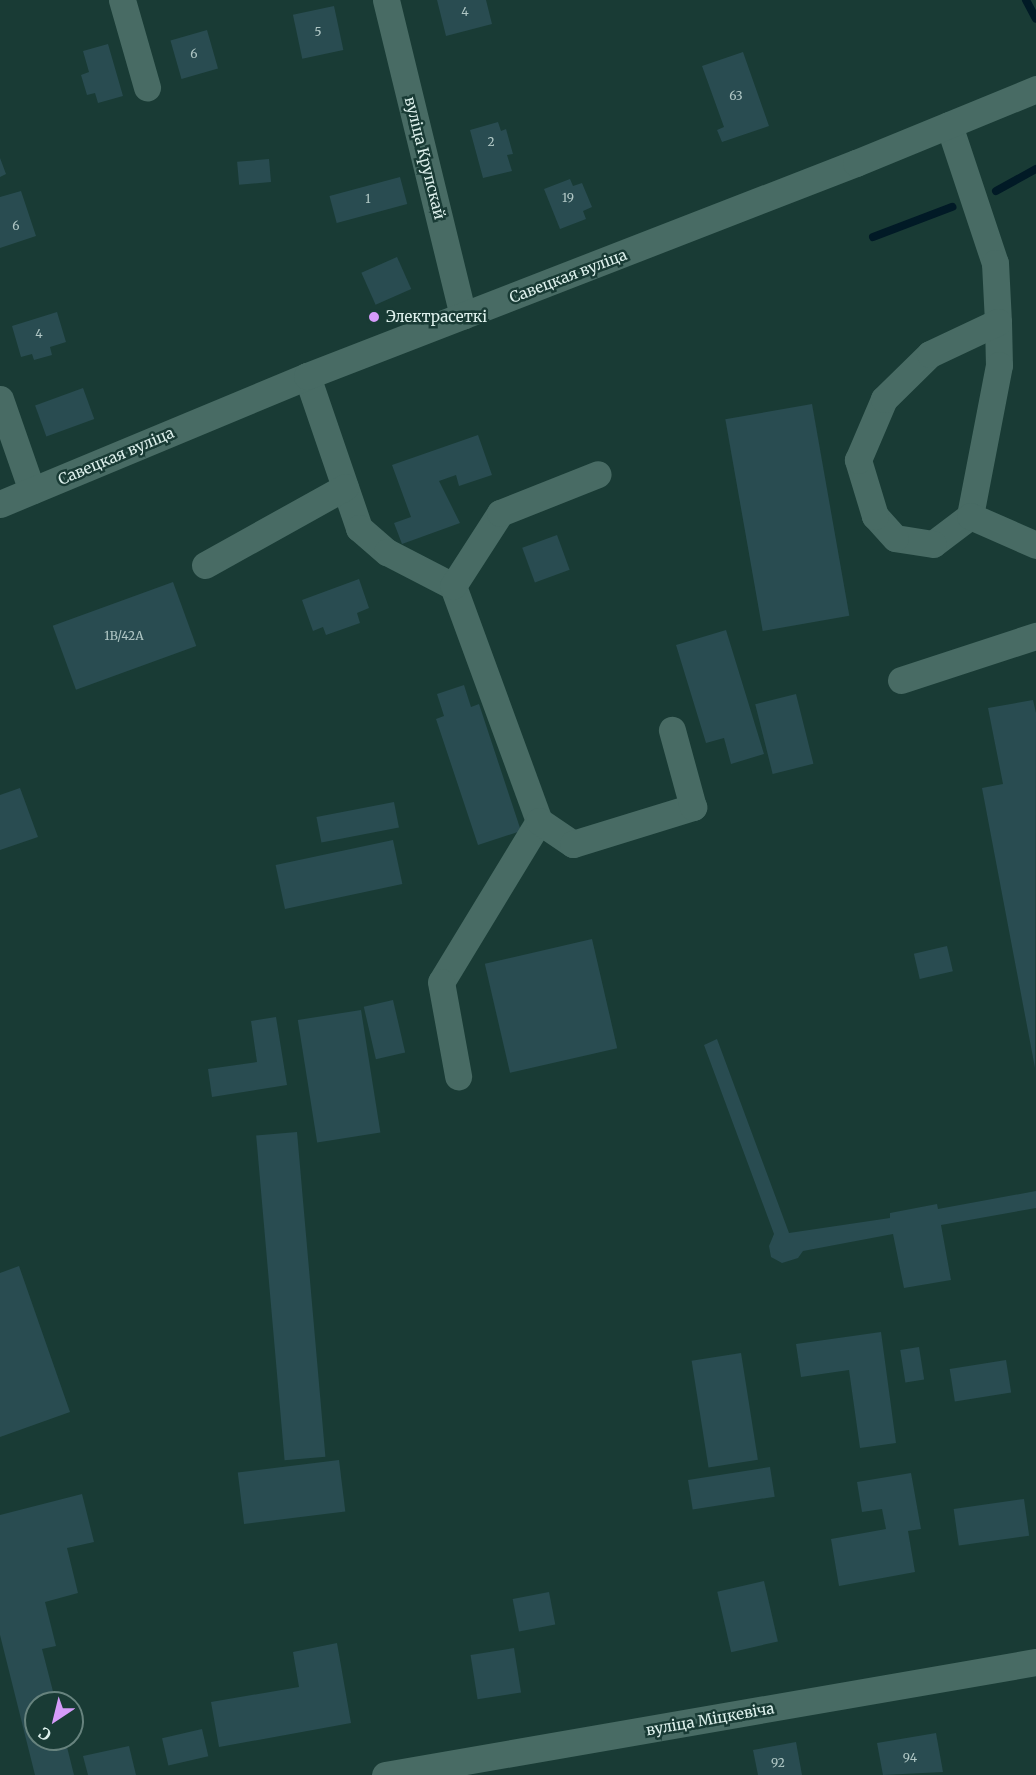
<!DOCTYPE html>
<html>
<head>
<meta charset="utf-8">
<style>
  body { margin:0 }
  #map { position:relative; width:1036px; height:1775px; overflow:hidden; background:#193b35; font-family:Merriweather,serif }
  div>[style] { position:absolute }
  [style*='--x'] { left:calc(var(--x)*1px); top:calc(var(--y)*1px); width:calc(var(--w)*1px); rotate:calc(var(--a)*1deg) }
  .stream>* { height:8px; margin:-4px; padding:0 4px; transform-origin:4px; border-radius:4px; background:#011a26 }
  .building>* { inset:0; background:#294c51; transform-origin:0 0 }
  .minor>* { height:27px; margin:-13.5px; padding:0 13.5px; transform-origin:13.5px; border-radius:13.5px; background:#486b64 }
  .dots>* { width:16px; height:16px; translate:-50% -50%; box-sizing:border-box; border:3px solid #193b35; border-radius:50% }
  span { translate:-50% -50%; white-space:nowrap; text-align:center; line-height:1.15; -webkit-text-stroke:5px #193b35; paint-order:stroke }
  .number-label { font-size:12px; color:#b0c7c5 }
  .number-label span { -webkit-text-stroke-width:0 }
  .street-label { font-size:15px; color:#ddf0ec }
  .poi-label { font-size:15px; color:#ddf0ec }
  .left { translate:0 -50%; text-align:left }
  .north { position:absolute; left:24px; top:1691px; width:60px; height:60px; box-sizing:border-box; background:#193b35; border:2px solid #67837e; border-radius:50%; rotate:215deg; font-size:16px; font-weight:700; line-height:24px; text-align:center; color:#ddf0ec }
  .north::after { content:''; display:block; margin:auto; width:21px; height:27px; background:#d69bfa; clip-path:polygon(50% 0,100% 100%,50% 72%,0 100%) }
</style>
</head>
<body>
<div id="map">
  <div class="stream">
    <i style="--x:1026;--y:0;--w:21;--a:62"></i>
    <i style="--x:996;--y:191;--w:46;--a:-28.8"></i>
    <i style="--x:873;--y:237;--w:85;--a:-20.8"></i>
  </div>
  <div class="building">
    <i style="clip-path:polygon(437px 0,486px 0,492px 24px,446px 36px)"></i>
    <i style="left:334px;top:6px;width:45px;height:42px;rotate:78deg"></i>
    <i style="left:207px;top:30px;width:40px;height:38px;rotate:74deg"></i>
    <i style="clip-path:polygon(108px 44px,123px 96px,98px 103px,95px 93px,87px 95px,81px 75px,89px 72px,83px 51px)"></i>
    <i style="clip-path:polygon(743px 52px,769px 126px,722px 142px,717px 130px,724px 127px,702px 66px)"></i>
    <i style="clip-path:polygon(498px 122px,501px 131px,506px 129px,513px 154px,507px 155px,512px 171px,483px 178px,470px 130px)"></i>
    <i style="clip-path:polygon(0 158px,6px 174px,0 177px)"></i>
    <i style="left:269px;top:159px;width:23px;height:32px;rotate:85deg"></i>
    <i style="left:400px;top:177px;width:28px;height:73px;rotate:75deg"></i>
    <i style="clip-path:polygon(570px 179px,573px 186px,582px 183px,592px 207px,583px 211px,586px 219px,560px 229px,544px 189px)"></i>
    <i style="clip-path:polygon(21px 191px,36px 236px,0 248px,0 197px)"></i>
    <i style="left:397px;top:257px;width:35px;height:39px;rotate:66deg"></i>
    <i style="clip-path:polygon(57px 312px,66px 342px,50px 347px,52px 355px,34px 360px,32px 354px,21px 357px,12px 326px)"></i>
    <i style="left:83px;top:388px;width:33px;height:51px;rotate:70deg"></i>
    <i style="left:812px;top:404px;width:215px;height:88px;rotate:80deg"></i>
    <i style="clip-path:polygon(478px 435px,492px 475px,459px 486px,456px 475px,439px 481px,460px 523px,402px 544px,394px 523px,411px 517px,392px 465px)"></i>
    <i style="left:557px;top:535px;width:37px;height:37px;rotate:70deg"></i>
    <i style="clip-path:polygon(359px 579px,369px 608px,357px 613px,360px 623px,326px 635px,323px 627px,313px 631px,302px 600px)"></i>
    <i style="left:173px;top:582px;width:68px;height:128px;rotate:70deg"></i>
    <i style="clip-path:polygon(726px 630px,764px 754px,731px 764px,724px 738px,706px 743px,676px 645px)"></i>
    <i style="clip-path:polygon(464px 685px,471px 707px,479px 704px,521px 831px,478px 845px,436px 719px,444px 716px,437px 694px)"></i>
    <i style="left:796px;top:694px;width:72px;height:42px;rotate:76deg"></i>
    <i style="clip-path:polygon(1033px 700px,1036px 713px,1035px 1068px,982px 788px,1003px 784px,988px 708px)"></i>
    <i style="clip-path:polygon(20px 788px,38px 837px,0 850px,0 795px)"></i>
    <i style="left:394px;top:802px;width:26px;height:79px;rotate:79deg"></i>
    <i style="left:393px;top:840px;width:45px;height:120px;rotate:78deg"></i>
    <i style="left:592px;top:939px;width:112px;height:110px;rotate:77deg"></i>
    <i style="left:947px;top:946px;width:26px;height:34px;rotate:77deg"></i>
    <i style="left:393px;top:1000px;width:54px;height:30px;rotate:77deg"></i>
    <i style="left:361px;top:1010px;width:124px;height:64px;rotate:81deg"></i>
    <i style="clip-path:polygon(276px 1017px,287px 1085px,212px 1097px,208px 1069px,257px 1062px,251px 1021px)"></i>
    <i style="clip-path:polygon(717px 1039px,789px 1233px,890px 1218px,890px 1213px,937px 1204px,938px 1209px,1036px 1191px,1036px 1208px,941px 1225px,951px 1280px,904px 1288px,893px 1234px,803px 1251px,798px 1258px,782px 1263px,771px 1257px,769px 1246px,774px 1234px,704px 1045px)"></i>
    <i style="left:297px;top:1132px;width:326px;height:41px;rotate:85deg"></i>
    <i style="clip-path:polygon(19px 1266px,70px 1412px,0 1437px,0 1273px)"></i>
    <i style="clip-path:polygon(881px 1332px,896px 1443px,860px 1448px,849px 1370px,801px 1377px,796px 1344px)"></i>
    <i style="left:919px;top:1347px;width:33px;height:19px;rotate:81deg"></i>
    <i style="left:741px;top:1353px;width:108px;height:50px;rotate:81deg"></i>
    <i style="left:1006px;top:1360px;width:33px;height:57px;rotate:81deg"></i>
    <i style="left:339px;top:1460px;width:52px;height:102px;rotate:83deg"></i>
    <i style="left:770px;top:1467px;width:30px;height:83px;rotate:81deg"></i>
    <i style="clip-path:polygon(911px 1473px,921px 1529px,908px 1531px,915px 1572px,839px 1586px,831px 1539px,886px 1529px,882px 1509px,862px 1512px,857px 1482px)"></i>
    <i style="clip-path:polygon(82px 1494px,94px 1542px,67px 1548px,78px 1593px,45px 1602px,56px 1646px,42px 1649px,56px 1703px,36px 1703px,36px 1739px,65px 1739px,74px 1775px,35px 1775px,0 1635px,0 1515px)"></i>
    <i style="left:1024px;top:1499px;width:37px;height:71px;rotate:82deg"></i>
    <i style="left:764px;top:1581px;width:62px;height:48px;rotate:77deg"></i>
    <i style="left:549px;top:1592px;width:33px;height:37px;rotate:79deg"></i>
    <i style="clip-path:polygon(337px 1643px,351px 1723px,219px 1747px,211px 1702px,299px 1687px,293px 1652px)"></i>
    <i style="left:514px;top:1648px;width:45px;height:44px;rotate:81deg"></i>
    <i style="left:202px;top:1729px;width:28px;height:41px;rotate:77deg"></i>
    <i style="clip-path:polygon(936px 1733px,943px 1772px,883px 1775px,877px 1743px)"></i>
    <i style="clip-path:polygon(796px 1742px,802px 1775px,758px 1775px,753px 1750px)"></i>
    <i style="clip-path:polygon(129px 1746px,136px 1775px,88px 1775px,83px 1756px)"></i>
  </div>
  <div class="minor">
    <i style="--x:122;--y:0;--w:91;--a:74"></i>
    <i style="--x:386;--y:0;--w:325;--a:76.3"></i>
    <i style="--x:949;--y:125;--w:145;--a:71.6"></i>
    <i style="--x:995;--y:263;--w:59;--a:87.1"></i>
    <i style="--x:998;--y:322;--w:43;--a:88.7"></i>
    <i style="--x:999;--y:365;--w:154;--a:100.9"></i>
    <i style="--x:970;--y:516;--w:46;--a:142.9"></i>
    <i style="--x:933;--y:544;--w:38;--a:-171"></i>
    <i style="--x:895;--y:538;--w:30;--a:-132"></i>
    <i style="--x:875;--y:516;--w:59;--a:-106.9"></i>
    <i style="--x:858;--y:460;--w:66;--a:-66.9"></i>
    <i style="--x:884;--y:399;--w:64;--a:-44.4"></i>
    <i style="--x:930;--y:354;--w:75;--a:-25.2"></i>
    <i style="--x:307;--y:376;--w:161;--a:71.1"></i>
    <i style="--x:359;--y:528;--w:37;--a:41"></i>
    <i style="--x:387;--y:552;--w:74;--a:27.3"></i>
    <i style="--x:453;--y:586;--w:250;--a:69.9"></i>
    <i style="--x:539;--y:821;--w:188;--a:121.3"></i>
    <i style="--x:441;--y:982;--w:96;--a:79.7"></i>
    <i style="--x:0;--y:399;--w:97;--a:70.8"></i>
    <i style="--x:0;--y:504;--w:333;--a:-22.6"></i>
    <i style="--x:307;--y:376;--w:589;--a:-21.21"></i>
    <i style="--x:856;--y:163;--w:195;--a:-22.3"></i>
    <i style="--x:970;--y:516;--w:72;--a:23.7"></i>
    <i style="--x:205;--y:565;--w:160;--a:-29.1"></i>
    <i style="--x:453;--y:586;--w:87;--a:-57.2"></i>
    <i style="--x:500;--y:513;--w:105;--a:-21.7"></i>
    <i style="--x:901;--y:680;--w:142;--a:-18.1"></i>
    <i style="--x:539;--y:821;--w:41;--a:34.1"></i>
    <i style="--x:573;--y:844;--w:126;--a:-17.1"></i>
    <i style="--x:693;--y:807;--w:80;--a:-105.3"></i>
    <i style="--x:385;--y:1775;--w:661;--a:-9.85"></i>
  </div>
  <div class="dots">
    <i style="left:374px;top:317px;background:#d69bfa"></i>
  </div>
  <div class="number-label">
    <span style="left:465px;top:12px">4</span>
    <span style="left:318px;top:32px">5</span>
    <span style="left:194px;top:54px">6</span>
    <span style="left:736px;top:96px">63</span>
    <span style="left:491px;top:142px">2</span>
    <span style="left:568px;top:198px">19</span>
    <span style="left:368px;top:199px">1</span>
    <span style="left:16px;top:226px">6</span>
    <span style="left:39px;top:334px">4</span>
    <span style="left:124px;top:636px">1В/42А</span>
    <span style="left:910px;top:1758px">94</span>
    <span style="left:778px;top:1763px">92</span>
  </div>
  <div class="street-label">
    <span style="left:425px;top:158px;rotate:76deg">вуліца Крупскай</span>
    <span style="left:568px;top:276px;rotate:-21deg">Савецкая вуліца</span>
    <span style="left:116px;top:456px;rotate:-23deg">Савецкая вуліца</span>
    <span style="left:710px;top:1719px;rotate:-10deg">вуліца Міцкевіча</span>
  </div>
  <div class="poi-label">
    <span class="left" style="left:386px;top:317px">Электрасеткі</span>
  </div>
  <div class="north">С</div>
</div>
</body>
</html>
